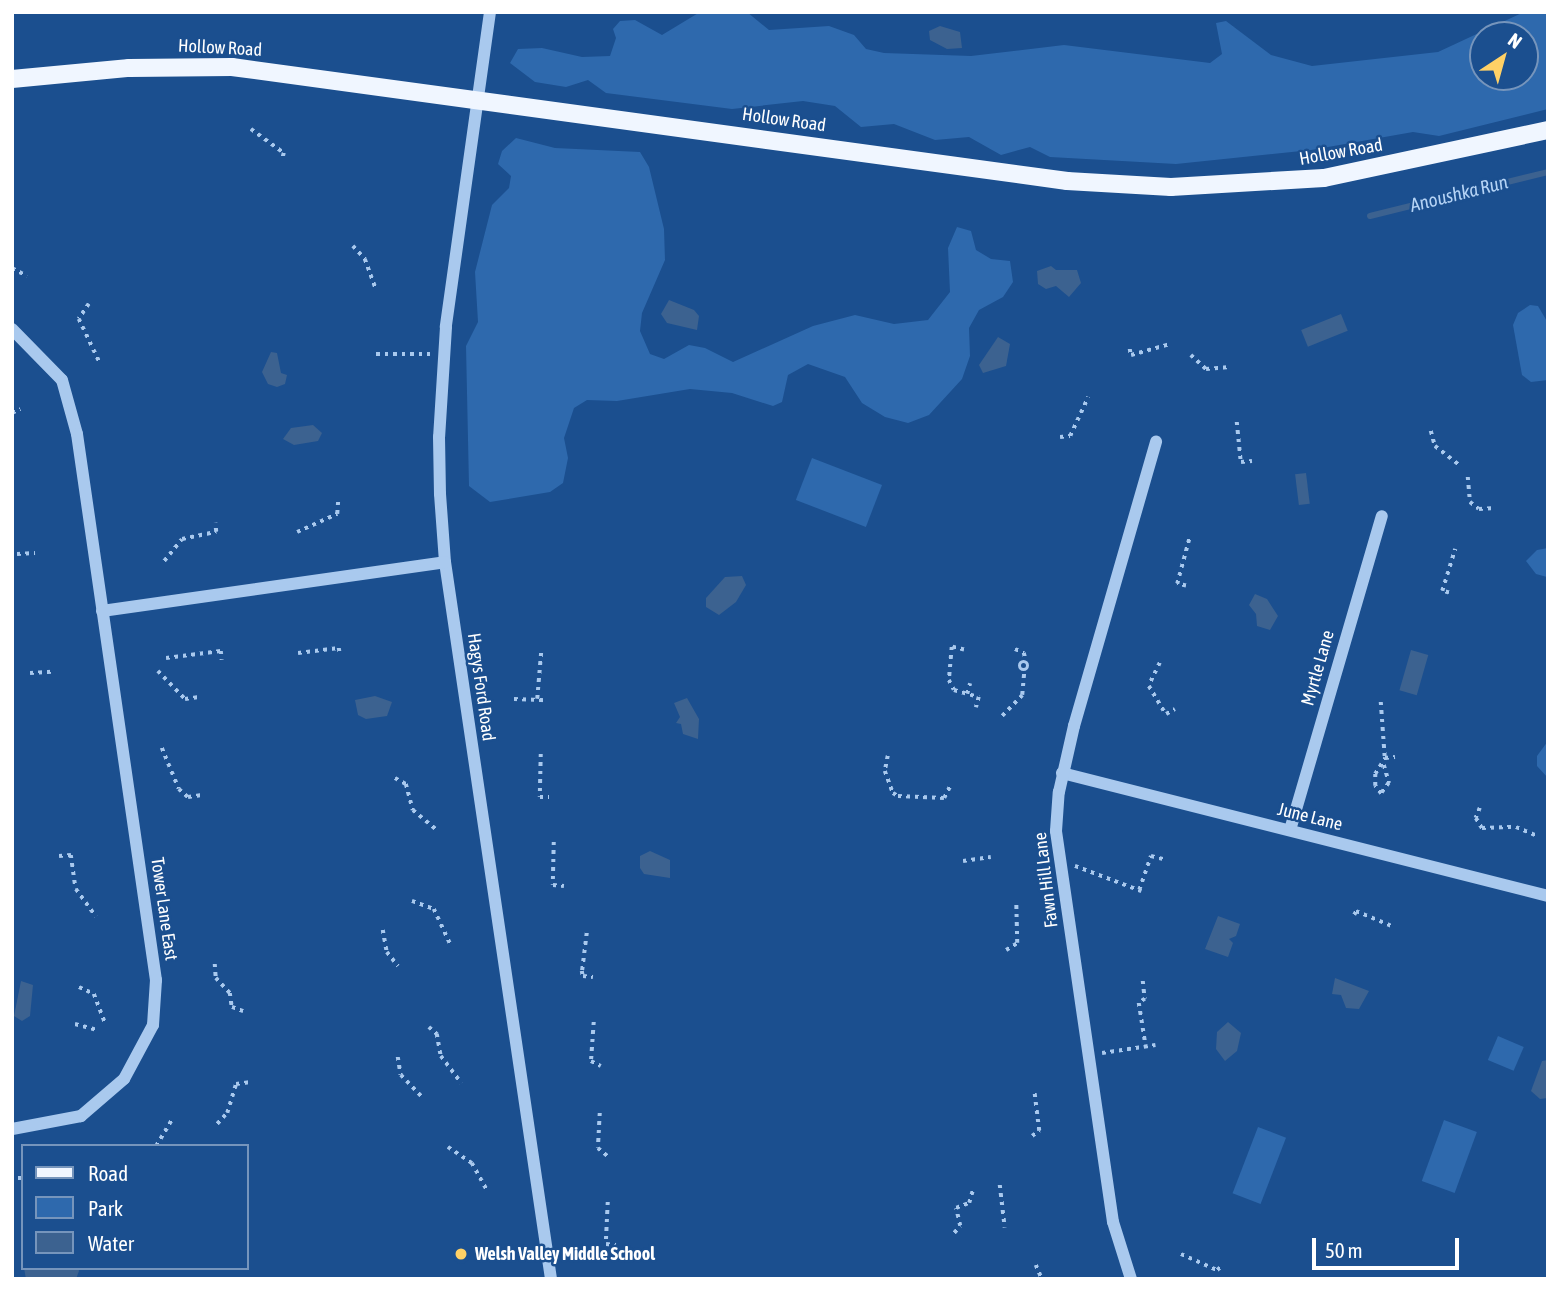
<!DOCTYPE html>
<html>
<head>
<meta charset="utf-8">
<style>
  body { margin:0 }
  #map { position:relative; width:1560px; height:1291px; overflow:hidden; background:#1b4f8f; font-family:"Asap Condensed",sans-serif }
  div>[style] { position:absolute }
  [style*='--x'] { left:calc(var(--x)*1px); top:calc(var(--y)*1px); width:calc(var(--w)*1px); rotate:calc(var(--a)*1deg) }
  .green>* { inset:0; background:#2e69ad; transform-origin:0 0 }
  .water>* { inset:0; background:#3c6290; transform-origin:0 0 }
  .stream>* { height:6px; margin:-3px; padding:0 3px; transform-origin:3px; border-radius:3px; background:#3c6290 }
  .path>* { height:3.5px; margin-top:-1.75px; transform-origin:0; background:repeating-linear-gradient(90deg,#a9c9ee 0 3.5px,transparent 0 8.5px) }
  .path>.ring { margin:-1.75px; padding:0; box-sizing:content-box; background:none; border:3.5px solid #a9c9ee; border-radius:50% }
  .minor>* { height:12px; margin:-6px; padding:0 6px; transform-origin:6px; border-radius:6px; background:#a9c9ee }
  .major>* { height:18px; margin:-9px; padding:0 9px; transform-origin:9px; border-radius:9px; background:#f0f6ff }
  .dots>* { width:19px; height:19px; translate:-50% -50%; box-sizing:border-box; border:4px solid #1b4f8f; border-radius:50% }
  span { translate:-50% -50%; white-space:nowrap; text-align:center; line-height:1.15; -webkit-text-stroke:5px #1b4f8f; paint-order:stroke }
  .street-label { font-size:18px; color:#fff }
  .poi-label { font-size:18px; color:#fff; font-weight:700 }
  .left { translate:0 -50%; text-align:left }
  .water-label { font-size:19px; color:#b5d3f5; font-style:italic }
  .frame { position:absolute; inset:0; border:14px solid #fff; pointer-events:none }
  .legend { position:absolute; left:21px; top:1144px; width:228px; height:126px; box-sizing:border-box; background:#1b4f8f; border:2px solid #7695bc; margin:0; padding:9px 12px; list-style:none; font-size:21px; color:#fff }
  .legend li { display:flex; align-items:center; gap:14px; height:35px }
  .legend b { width:35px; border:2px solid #7695bc }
  .north { position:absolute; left:1469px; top:21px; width:70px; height:70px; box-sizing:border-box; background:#1b4f8f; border:2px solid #7695bc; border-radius:50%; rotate:36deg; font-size:19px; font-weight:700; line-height:28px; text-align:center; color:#fff }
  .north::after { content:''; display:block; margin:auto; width:24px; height:32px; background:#ffd166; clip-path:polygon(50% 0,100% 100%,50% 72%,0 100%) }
  .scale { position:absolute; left:1312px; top:1238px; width:147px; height:32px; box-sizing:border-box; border:4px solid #fff; border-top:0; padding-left:9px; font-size:21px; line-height:24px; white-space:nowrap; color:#fff; -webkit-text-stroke:5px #1b4f8f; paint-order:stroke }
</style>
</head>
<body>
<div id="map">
  <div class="green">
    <i style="clip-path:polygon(evenodd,700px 12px,747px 12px,769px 30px,829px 26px,854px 35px,866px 49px,884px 53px,971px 56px,1064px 45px,1210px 63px,1222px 54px,1216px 23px,1226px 21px,1271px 55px,1312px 66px,1438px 52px,1524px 12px,1548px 12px,1548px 109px,1439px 136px,1413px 132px,1311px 150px,1176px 164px,1050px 157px,1030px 147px,1001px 155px,969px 137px,935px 140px,894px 124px,861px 127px,835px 106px,803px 101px,732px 109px,606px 93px,588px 80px,566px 87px,535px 82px,510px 63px,518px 49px,542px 48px,582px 57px,610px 56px,616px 38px,613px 29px,620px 21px,635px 20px,662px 35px,700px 12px,1525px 35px,1525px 77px,1483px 77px,1483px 35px,1525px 35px)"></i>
    <i style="clip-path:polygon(516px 138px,555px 148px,640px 152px,649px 167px,664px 229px,665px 260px,642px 313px,640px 331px,650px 354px,664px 359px,689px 345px,705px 348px,733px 362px,813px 326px,855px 315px,894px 324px,928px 320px,950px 292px,948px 248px,957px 227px,971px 231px,976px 250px,991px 259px,1010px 261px,1013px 282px,1003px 297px,979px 310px,969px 328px,970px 356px,962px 379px,929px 415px,908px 423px,885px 417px,862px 403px,845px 377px,808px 364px,788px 375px,782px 402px,773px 406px,732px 393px,690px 389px,617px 401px,587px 400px,574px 408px,564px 438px,568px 458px,563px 483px,550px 492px,490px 502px,469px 486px,466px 346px,478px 322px,475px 272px,492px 205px,509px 188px,511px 176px,498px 164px,502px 151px)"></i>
    <i style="clip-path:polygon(1530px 305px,1538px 306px,1548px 323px,1548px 380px,1531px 382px,1522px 375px,1513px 325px,1518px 313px)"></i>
    <i style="left:812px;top:458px;width:75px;height:45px;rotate:21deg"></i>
    <i style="clip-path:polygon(1548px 548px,1548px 577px,1547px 577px,1536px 574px,1526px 561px,1537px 550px)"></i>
    <i style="clip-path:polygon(1548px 741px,1548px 778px,1537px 766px,1537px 756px)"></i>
    <i style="left:1498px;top:1036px;width:28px;height:26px;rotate:23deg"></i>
    <i style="left:1444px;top:1120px;width:35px;height:65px;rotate:20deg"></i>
    <i style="left:1258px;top:1127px;width:30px;height:71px;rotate:21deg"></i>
  </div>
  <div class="water">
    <i style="clip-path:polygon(940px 26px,960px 32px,962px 48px,947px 49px,930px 40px,929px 31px)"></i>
    <i style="clip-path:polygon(1051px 266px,1056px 270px,1077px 270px,1081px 283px,1069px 297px,1056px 286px,1046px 289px,1038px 284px,1037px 271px)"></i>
    <i style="clip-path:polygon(669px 300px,694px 310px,699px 316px,697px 330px,667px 323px,661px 314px)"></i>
    <i style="left:1341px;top:314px;width:18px;height:43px;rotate:68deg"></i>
    <i style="clip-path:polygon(998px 337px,1010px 344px,1006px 366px,983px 373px,979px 365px)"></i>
    <i style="clip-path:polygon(271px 352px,277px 353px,281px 373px,287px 375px,285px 384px,277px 387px,268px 384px,262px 372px)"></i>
    <i style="clip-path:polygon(313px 425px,322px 433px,318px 441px,294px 445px,283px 439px,291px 428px)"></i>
    <i style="left:1306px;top:473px;width:31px;height:11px;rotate:83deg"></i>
    <i style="clip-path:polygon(742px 576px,746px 585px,736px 602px,719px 615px,706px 607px,706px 598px,725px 577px)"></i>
    <i style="clip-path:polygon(1255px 594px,1267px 599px,1278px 616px,1270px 630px,1257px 626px,1256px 614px,1249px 605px)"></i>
    <i style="left:1411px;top:650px;width:18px;height:42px;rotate:16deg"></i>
    <i style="clip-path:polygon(375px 696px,392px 702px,387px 716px,366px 719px,358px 715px,355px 700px)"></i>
    <i style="clip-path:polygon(687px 698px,699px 719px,698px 739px,683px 734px,681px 724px,676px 723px,680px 717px,674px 703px)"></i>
    <i style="clip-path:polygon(650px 851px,670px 860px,670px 878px,644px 874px,640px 868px,640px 856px)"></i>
    <i style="clip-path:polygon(1218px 916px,1240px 924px,1236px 936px,1229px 939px,1233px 943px,1228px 957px,1205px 949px)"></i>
    <i style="clip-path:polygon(1335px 978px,1369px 991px,1359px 1009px,1346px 1008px,1341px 995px,1332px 994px)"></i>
    <i style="clip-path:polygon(21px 981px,33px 985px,30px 1016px,22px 1021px,14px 1016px)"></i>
    <i style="clip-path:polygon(1228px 1022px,1241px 1033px,1237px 1051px,1225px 1061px,1216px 1049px,1217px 1032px)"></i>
    <i style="clip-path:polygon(1548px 1060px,1548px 1098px,1540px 1099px,1531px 1091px,1542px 1061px)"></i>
    <i style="clip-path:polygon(24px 1268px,78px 1268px,79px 1271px,76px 1279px,26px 1279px)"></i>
  </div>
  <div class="stream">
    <i style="--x:1370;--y:216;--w:183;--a:-13.9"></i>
  </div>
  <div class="path">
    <i style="--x:251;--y:129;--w:41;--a:36"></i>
    <i style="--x:284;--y:153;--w:8;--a:104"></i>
    <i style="--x:353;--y:246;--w:18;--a:47"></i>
    <i style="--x:365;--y:259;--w:30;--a:70"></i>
    <i style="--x:12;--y:268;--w:17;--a:28"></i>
    <i style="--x:89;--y:304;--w:18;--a:124"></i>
    <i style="--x:79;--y:319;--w:47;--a:64.5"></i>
    <i style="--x:1130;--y:349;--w:6;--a:81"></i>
    <i style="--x:1131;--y:355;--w:41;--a:-15.8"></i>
    <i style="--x:376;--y:354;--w:54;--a:0"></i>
    <i style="--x:1191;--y:355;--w:21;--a:43"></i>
    <i style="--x:1206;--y:369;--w:21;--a:-5"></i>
    <i style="--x:12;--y:413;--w:9;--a:-27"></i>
    <i style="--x:1237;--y:422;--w:40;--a:84.3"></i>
    <i style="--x:1241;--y:462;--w:11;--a:-5"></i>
    <i style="--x:1431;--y:431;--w:16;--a:75"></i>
    <i style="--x:1435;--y:446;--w:31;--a:38"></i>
    <i style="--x:1060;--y:437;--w:10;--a:-6"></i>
    <i style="--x:1070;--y:436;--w:43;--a:-65.2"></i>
    <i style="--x:1468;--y:477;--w:25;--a:85"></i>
    <i style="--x:1470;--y:502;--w:11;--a:38"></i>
    <i style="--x:1479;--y:509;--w:16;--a:-4"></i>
    <i style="--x:297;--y:532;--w:44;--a:-24.2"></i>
    <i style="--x:337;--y:514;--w:16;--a:-86"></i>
    <i style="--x:17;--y:554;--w:18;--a:-3"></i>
    <i style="--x:164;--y:561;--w:28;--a:-51"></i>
    <i style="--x:182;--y:539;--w:35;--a:-12"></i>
    <i style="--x:216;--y:532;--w:9;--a:-96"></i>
    <i style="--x:1186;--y:586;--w:9;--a:-167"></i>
    <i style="--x:1177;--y:584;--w:47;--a:-75.1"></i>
    <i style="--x:1449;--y:593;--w:7;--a:-164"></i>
    <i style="--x:1442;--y:591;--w:44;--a:-72.8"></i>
    <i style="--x:1015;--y:649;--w:10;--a:24"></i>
    <i style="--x:1024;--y:653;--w:8;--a:76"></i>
    <i style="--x:964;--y:650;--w:12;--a:-166"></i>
    <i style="--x:952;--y:647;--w:33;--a:95"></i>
    <i style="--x:949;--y:680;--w:11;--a:63"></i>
    <i style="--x:954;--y:690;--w:26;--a:16"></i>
    <i style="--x:979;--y:697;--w:11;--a:105"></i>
    <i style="--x:298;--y:653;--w:41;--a:-7"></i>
    <i style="--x:339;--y:648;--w:6;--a:81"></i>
    <i style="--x:166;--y:658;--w:55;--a:-7.3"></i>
    <i style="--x:221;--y:651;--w:9;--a:84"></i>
    <i class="ring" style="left:1019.5px;top:661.5px;width:5.5px;height:5.5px"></i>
    <i style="--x:1160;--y:663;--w:25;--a:116"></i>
    <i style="--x:1149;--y:686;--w:33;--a:59"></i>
    <i style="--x:1166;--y:714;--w:10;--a:-29"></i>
    <i style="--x:158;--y:671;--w:39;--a:46"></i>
    <i style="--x:185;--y:699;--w:14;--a:-8"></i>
    <i style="--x:30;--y:673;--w:22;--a:-3"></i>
    <i style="--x:967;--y:694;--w:11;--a:-75"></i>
    <i style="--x:514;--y:699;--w:33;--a:2"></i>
    <i style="--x:537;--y:699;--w:48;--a:-85.2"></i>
    <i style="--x:1381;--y:702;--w:56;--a:85.9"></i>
    <i style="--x:1385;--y:758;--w:10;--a:-6"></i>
    <i style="--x:1002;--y:716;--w:29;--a:-46"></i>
    <i style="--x:1022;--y:695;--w:25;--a:-85"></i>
    <i style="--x:162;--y:748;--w:44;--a:67.5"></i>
    <i style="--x:179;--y:789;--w:12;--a:42"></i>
    <i style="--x:188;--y:797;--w:14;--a:-8"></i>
    <i style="--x:541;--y:754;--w:43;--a:91.3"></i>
    <i style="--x:540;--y:797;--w:9;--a:0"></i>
    <i style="--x:888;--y:756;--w:15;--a:101"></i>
    <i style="--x:885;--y:771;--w:23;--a:70"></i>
    <i style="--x:893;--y:793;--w:6;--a:31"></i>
    <i style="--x:898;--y:796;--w:46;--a:2.5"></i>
    <i style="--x:944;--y:798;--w:13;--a:-63"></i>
    <i style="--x:1384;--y:765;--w:19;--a:74"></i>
    <i style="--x:1389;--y:783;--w:14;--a:126"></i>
    <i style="--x:1381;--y:794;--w:10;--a:-127"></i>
    <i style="--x:1375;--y:786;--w:12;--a:-90"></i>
    <i style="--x:1375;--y:774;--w:19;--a:-58"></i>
    <i style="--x:395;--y:778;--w:13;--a:29"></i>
    <i style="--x:406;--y:784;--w:27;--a:75"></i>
    <i style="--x:413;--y:810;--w:33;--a:40"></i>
    <i style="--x:1480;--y:808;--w:11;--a:112"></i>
    <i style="--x:1476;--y:818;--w:12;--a:59"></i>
    <i style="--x:1482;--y:828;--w:34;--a:-2"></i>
    <i style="--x:1516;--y:827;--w:21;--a:23"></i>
    <i style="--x:554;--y:842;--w:43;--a:91.3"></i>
    <i style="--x:553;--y:885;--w:11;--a:5"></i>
    <i style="--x:59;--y:856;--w:12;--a:-5"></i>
    <i style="--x:71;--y:855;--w:34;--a:82"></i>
    <i style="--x:76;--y:889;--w:34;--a:54"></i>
    <i style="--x:963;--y:861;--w:28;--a:-8"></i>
    <i style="--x:1075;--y:866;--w:71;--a:20.7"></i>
    <i style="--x:1139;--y:890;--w:36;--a:-71"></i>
    <i style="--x:1151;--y:856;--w:16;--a:14"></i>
    <i style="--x:412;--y:901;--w:23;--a:20"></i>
    <i style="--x:434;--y:909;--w:38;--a:65"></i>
    <i style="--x:1354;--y:915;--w:4;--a:-63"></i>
    <i style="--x:1356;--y:911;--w:41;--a:22.8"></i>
    <i style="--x:383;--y:930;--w:22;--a:80"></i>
    <i style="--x:387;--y:952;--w:18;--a:52"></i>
    <i style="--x:587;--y:933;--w:38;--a:97"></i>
    <i style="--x:582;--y:971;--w:5;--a:79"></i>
    <i style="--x:583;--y:976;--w:10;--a:6"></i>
    <i style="--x:1006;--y:950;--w:13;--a:-32"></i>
    <i style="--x:1017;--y:943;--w:40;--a:-91.4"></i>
    <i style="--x:215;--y:964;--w:14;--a:86"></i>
    <i style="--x:216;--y:978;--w:21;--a:47"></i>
    <i style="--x:230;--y:993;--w:14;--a:82"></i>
    <i style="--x:232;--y:1007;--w:12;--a:20"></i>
    <i style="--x:1143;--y:981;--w:18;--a:84"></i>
    <i style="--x:1145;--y:999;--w:7;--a:146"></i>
    <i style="--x:1139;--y:1003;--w:45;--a:81"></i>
    <i style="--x:79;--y:987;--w:17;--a:25"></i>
    <i style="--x:94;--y:994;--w:31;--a:69"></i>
    <i style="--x:594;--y:1022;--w:39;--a:94"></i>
    <i style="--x:591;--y:1061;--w:11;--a:27"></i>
    <i style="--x:75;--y:1024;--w:24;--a:15"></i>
    <i style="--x:429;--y:1027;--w:11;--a:41"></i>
    <i style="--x:437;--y:1034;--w:22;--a:80"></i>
    <i style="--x:441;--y:1056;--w:34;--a:53"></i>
    <i style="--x:1102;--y:1053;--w:54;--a:-8.6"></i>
    <i style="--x:398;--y:1057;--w:18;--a:81"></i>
    <i style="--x:401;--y:1075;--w:29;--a:46"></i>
    <i style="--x:600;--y:1113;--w:35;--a:93"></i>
    <i style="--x:598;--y:1148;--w:16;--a:40"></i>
    <i style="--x:217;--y:1124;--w:15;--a:-48"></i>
    <i style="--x:227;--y:1113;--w:30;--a:-73"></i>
    <i style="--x:236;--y:1084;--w:15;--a:-8"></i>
    <i style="--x:1032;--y:1136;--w:9;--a:-36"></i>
    <i style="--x:1039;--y:1131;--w:41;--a:-97"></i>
    <i style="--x:156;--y:1146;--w:31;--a:-59"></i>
    <i style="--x:448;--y:1147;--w:29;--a:34"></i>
    <i style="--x:472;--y:1163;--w:31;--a:61"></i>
    <i style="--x:18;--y:1178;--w:5;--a:0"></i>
    <i style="--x:1000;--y:1185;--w:43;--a:83.4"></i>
    <i style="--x:608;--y:1202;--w:42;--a:92.7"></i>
    <i style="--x:606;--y:1244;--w:10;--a:6"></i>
    <i style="--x:954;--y:1233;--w:9;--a:-49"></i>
    <i style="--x:960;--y:1226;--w:18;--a:-103"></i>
    <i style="--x:956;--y:1208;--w:14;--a:-21"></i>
    <i style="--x:969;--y:1203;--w:15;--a:-74"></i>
    <i style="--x:1181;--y:1254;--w:39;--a:24"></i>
    <i style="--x:1217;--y:1270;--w:6;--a:-39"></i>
    <i style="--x:1036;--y:1265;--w:15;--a:67"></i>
  </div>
  <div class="minor">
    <i style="--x:490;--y:12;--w:318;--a:98"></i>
    <i style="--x:446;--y:327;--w:110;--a:93.6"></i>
    <i style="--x:439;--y:437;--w:57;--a:89"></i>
    <i style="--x:440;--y:494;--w:68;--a:85.8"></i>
    <i style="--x:445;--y:562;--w:725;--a:81.59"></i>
    <i style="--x:12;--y:329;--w:71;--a:45.6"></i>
    <i style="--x:62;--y:380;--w:56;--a:74.5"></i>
    <i style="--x:77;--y:434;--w:552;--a:81.77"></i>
    <i style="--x:156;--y:980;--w:45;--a:93.8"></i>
    <i style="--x:153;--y:1025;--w:61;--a:118.2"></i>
    <i style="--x:124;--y:1079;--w:57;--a:139.3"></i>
    <i style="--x:81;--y:1116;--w:70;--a:169.3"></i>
    <i style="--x:102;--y:611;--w:346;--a:-8.1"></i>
    <i style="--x:1062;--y:773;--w:501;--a:14.2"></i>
    <i style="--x:1290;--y:830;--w:327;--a:-73.7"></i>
    <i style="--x:1131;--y:1279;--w:60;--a:-107.5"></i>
    <i style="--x:1113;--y:1222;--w:395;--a:-98.3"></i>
    <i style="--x:1056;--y:831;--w:39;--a:-86"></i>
    <i style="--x:1059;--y:792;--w:68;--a:-77.2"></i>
    <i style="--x:1074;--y:726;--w:296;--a:-73.9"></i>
  </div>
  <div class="major">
    <i style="--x:12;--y:79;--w:118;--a:-5.4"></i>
    <i style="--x:129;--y:68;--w:103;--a:-0.6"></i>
    <i style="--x:232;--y:67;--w:843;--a:7.77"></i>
    <i style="--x:1067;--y:181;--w:104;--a:3.3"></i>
    <i style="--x:1171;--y:187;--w:153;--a:-3.4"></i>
    <i style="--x:1324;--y:178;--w:229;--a:-12.1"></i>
  </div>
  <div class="dots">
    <i style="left:461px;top:1254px;background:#ffd166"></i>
  </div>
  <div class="street-label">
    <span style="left:220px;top:48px;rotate:3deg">Hollow Road</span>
    <span style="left:784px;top:120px;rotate:8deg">Hollow Road</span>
    <span style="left:1341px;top:152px;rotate:-10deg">Hollow Road</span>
    <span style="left:1318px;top:668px;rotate:-74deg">Myrtle Lane</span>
    <span style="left:481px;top:687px;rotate:82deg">Hagys Ford Road</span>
    <span style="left:1310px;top:817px;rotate:14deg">June Lane</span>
    <span style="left:1046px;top:880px;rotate:-97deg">Fawn Hill Lane</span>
    <span style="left:164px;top:909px;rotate:82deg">Tower Lane East</span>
  </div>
  <div class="poi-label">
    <span class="left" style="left:475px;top:1254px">Welsh Valley Middle School</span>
  </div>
  <div class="water-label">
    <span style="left:1459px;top:194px;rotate:-14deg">Anoushka Run</span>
  </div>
  <div class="frame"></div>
  <ul class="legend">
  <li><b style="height:9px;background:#f0f6ff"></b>Road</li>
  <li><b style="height:19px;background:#2e69ad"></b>Park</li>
  <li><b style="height:19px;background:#3c6290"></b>Water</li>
  </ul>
  <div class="north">N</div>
  <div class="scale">50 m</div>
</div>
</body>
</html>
